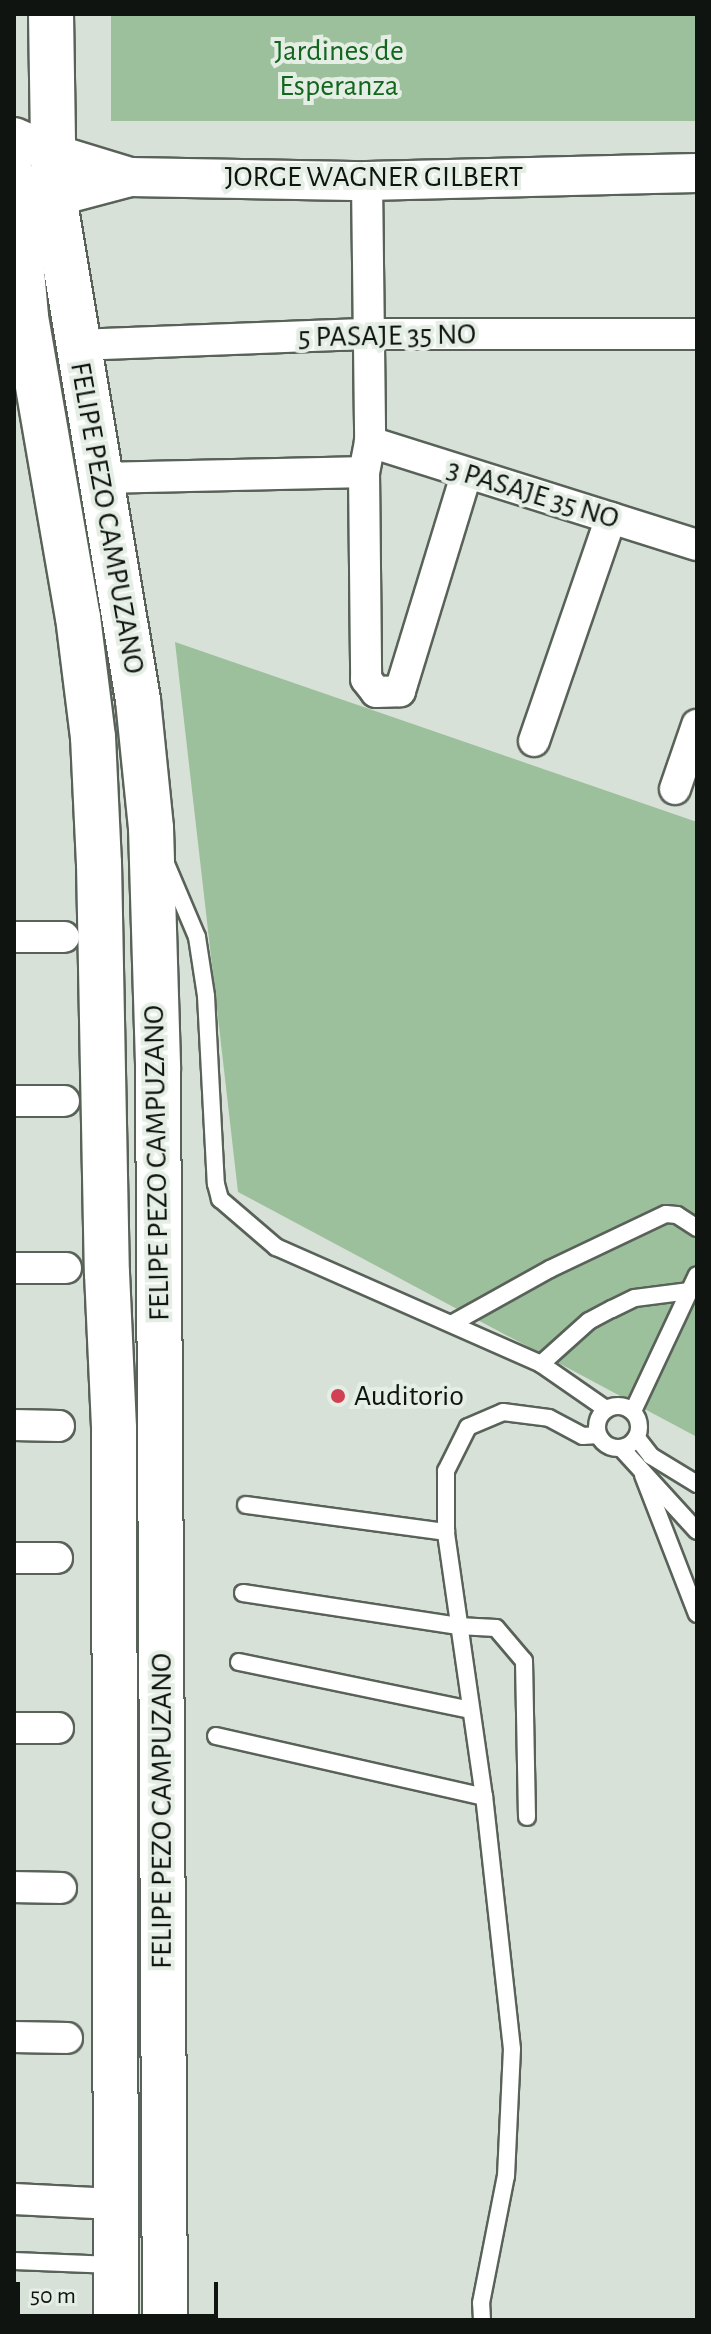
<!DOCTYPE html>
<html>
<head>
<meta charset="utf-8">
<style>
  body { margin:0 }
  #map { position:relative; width:711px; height:2334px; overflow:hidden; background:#d8e1d7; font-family:"Alegreya Sans",sans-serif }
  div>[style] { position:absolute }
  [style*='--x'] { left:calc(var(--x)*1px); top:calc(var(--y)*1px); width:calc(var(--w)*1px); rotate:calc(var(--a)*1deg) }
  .green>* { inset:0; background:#9cbf9c; transform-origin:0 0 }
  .roads { filter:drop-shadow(2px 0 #596259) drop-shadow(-2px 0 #596259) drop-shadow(0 2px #596259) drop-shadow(0 -2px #596259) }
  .service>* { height:16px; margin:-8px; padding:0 8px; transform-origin:8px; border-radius:8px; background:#fff }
  .service>.ring { margin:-8px; padding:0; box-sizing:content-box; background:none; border:16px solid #fff; border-radius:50% }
  .minor>* { height:30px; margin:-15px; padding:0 15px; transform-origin:15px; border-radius:15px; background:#fff }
  .tertiary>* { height:38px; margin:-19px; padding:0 19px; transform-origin:19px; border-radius:19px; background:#fff }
  .secondary>* { height:44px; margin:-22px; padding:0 22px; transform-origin:22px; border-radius:22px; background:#fff }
  .dots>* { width:22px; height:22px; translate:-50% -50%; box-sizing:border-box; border:4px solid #e5eee4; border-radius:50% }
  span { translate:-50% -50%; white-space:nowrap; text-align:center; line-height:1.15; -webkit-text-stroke:8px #e5eee4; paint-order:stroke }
  .park-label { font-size:30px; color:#12661e }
  .street-label { font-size:30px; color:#101410 }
  .poi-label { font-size:30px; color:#101410 }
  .left { translate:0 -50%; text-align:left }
  .frame { position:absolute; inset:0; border:16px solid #101410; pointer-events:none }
  .scale { position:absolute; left:16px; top:2282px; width:202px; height:36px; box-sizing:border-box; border:4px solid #101410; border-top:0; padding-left:10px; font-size:24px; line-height:28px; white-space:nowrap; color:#101410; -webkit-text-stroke:6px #e5eee4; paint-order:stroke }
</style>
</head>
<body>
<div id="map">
  <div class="green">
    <i style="left:111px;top:14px;width:586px;height:107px"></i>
    <i style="clip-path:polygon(175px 642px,697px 822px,697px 1437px,238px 1192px)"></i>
  </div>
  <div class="roads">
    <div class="service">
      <i style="--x:167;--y:866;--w:77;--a:67.1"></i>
      <i style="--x:197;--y:937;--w:60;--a:81.3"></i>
      <i style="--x:206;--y:996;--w:188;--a:87"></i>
      <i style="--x:216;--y:1184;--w:16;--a:75"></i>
      <i style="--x:220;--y:1199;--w:74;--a:40.6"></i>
      <i style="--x:276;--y:1247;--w:290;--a:23.8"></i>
      <i style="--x:541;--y:1364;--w:79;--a:34.7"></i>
      <i style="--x:453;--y:1323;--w:111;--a:-29.1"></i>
      <i style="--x:550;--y:1269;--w:128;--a:-25.4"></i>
      <i style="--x:666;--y:1214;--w:11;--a:5"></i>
      <i style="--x:677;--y:1215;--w:24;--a:33"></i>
      <i style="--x:541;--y:1364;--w:64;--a:-41.9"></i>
      <i style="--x:589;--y:1321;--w:26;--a:-28"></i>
      <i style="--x:612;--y:1309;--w:25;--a:-26"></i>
      <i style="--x:635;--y:1298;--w:55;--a:-7.3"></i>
      <i class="ring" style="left:597px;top:1406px;width:26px;height:26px"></i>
      <i style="--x:633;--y:1411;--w:150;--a:-64.8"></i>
      <i style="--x:637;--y:1438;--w:23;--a:52"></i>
      <i style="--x:651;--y:1456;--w:54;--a:31.3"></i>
      <i style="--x:622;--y:1449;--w:111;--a:47.6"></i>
      <i style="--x:643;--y:1475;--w:149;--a:68.8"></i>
      <i style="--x:246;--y:1505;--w:202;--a:7.7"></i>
      <i style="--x:243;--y:1593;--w:218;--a:8.7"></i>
      <i style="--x:458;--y:1626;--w:38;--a:3"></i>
      <i style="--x:496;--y:1628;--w:43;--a:49.7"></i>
      <i style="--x:524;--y:1661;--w:156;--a:88.9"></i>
      <i style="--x:239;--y:1662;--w:236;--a:11.7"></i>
      <i style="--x:216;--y:1736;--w:275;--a:12.8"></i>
      <i style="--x:14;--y:2261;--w:99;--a:2.3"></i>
      <i style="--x:482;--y:2320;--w:17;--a:-93"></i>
      <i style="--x:481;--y:2303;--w:129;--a:-78.9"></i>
      <i style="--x:506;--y:2176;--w:127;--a:-87.3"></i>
      <i style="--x:512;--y:2049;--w:254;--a:-96.3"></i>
      <i style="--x:484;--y:1797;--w:268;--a:-98.2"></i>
      <i style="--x:446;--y:1532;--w:61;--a:-90"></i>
      <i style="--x:446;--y:1471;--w:49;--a:-63.4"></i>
      <i style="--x:468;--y:1427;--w:38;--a:-23"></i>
      <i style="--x:503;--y:1412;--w:46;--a:7.4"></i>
      <i style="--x:549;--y:1418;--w:38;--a:28"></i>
      <i style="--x:583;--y:1436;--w:15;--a:-4"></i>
    </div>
    <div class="minor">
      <i style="--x:367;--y:181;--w:261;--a:89.3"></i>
      <i style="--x:370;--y:442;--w:31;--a:101"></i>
      <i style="--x:364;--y:472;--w:207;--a:89.4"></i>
      <i style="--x:366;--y:679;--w:16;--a:52"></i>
      <i style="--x:376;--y:692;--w:24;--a:-2"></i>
      <i style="--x:400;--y:691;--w:226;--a:-73"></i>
      <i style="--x:77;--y:345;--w:292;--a:-2.2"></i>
      <i style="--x:369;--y:334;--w:328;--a:0"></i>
      <i style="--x:370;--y:442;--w:343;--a:17.5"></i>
      <i style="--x:103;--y:478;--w:261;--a:-1.3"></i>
      <i style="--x:534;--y:741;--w:236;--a:-71"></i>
      <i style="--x:675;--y:789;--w:68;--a:-71"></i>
      <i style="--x:14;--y:937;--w:50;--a:0"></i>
      <i style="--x:14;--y:1101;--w:50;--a:0"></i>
      <i style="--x:14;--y:1268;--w:52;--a:0"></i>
      <i style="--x:14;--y:1425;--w:45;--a:1.3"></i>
      <i style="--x:14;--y:1558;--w:43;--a:0"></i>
      <i style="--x:14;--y:1728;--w:44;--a:0"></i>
      <i style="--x:14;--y:1887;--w:47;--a:1.2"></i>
      <i style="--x:14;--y:2037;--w:53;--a:1.1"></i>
      <i style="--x:14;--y:2199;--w:100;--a:2.9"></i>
    </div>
    <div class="tertiary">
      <i style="--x:14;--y:137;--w:40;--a:23.4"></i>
      <i style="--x:51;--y:153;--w:83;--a:16.9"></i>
      <i style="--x:25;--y:190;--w:30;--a:14"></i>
      <i style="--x:54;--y:197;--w:79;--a:-14.7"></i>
      <i style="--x:130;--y:177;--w:237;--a:1"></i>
      <i style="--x:367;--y:181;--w:330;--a:-1.4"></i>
    </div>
    <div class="secondary">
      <i style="--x:51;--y:14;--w:183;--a:89.1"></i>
      <i style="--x:54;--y:197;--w:510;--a:80.52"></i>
      <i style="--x:138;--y:700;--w:129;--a:84.2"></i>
      <i style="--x:151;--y:828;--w:242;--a:88.3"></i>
      <i style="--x:158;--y:1070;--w:1250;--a:89.68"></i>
      <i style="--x:14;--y:179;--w:139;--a:85"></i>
      <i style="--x:26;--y:317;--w:304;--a:80.2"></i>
      <i style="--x:78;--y:617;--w:121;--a:82.9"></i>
      <i style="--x:93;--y:737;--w:126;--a:87.3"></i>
      <i style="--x:99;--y:863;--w:410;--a:88.9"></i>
      <i style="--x:107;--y:1273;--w:156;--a:87.4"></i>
      <i style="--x:114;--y:1429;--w:891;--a:89.87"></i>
    </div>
  </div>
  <div class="dots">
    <i style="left:338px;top:1396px;background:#d14153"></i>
  </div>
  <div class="park-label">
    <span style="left:339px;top:68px">Jardines de<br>Esperanza</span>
  </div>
  <div class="street-label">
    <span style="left:374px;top:177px">JORGE WAGNER GILBERT</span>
    <span style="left:387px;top:336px;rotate:-1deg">5 PASAJE 35 NO</span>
    <span style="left:533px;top:494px;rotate:17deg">3 PASAJE 35 NO</span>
    <span style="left:107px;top:518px;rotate:80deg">FELIPE PEZO CAMPUZANO</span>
    <span style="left:157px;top:1163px;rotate:-91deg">FELIPE PEZO CAMPUZANO</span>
    <span style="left:162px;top:1811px;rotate:-90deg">FELIPE PEZO CAMPUZANO</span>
  </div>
  <div class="poi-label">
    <span class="left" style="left:354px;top:1396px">Auditorio</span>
  </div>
  <div class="frame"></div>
  <div class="scale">50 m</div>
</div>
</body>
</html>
